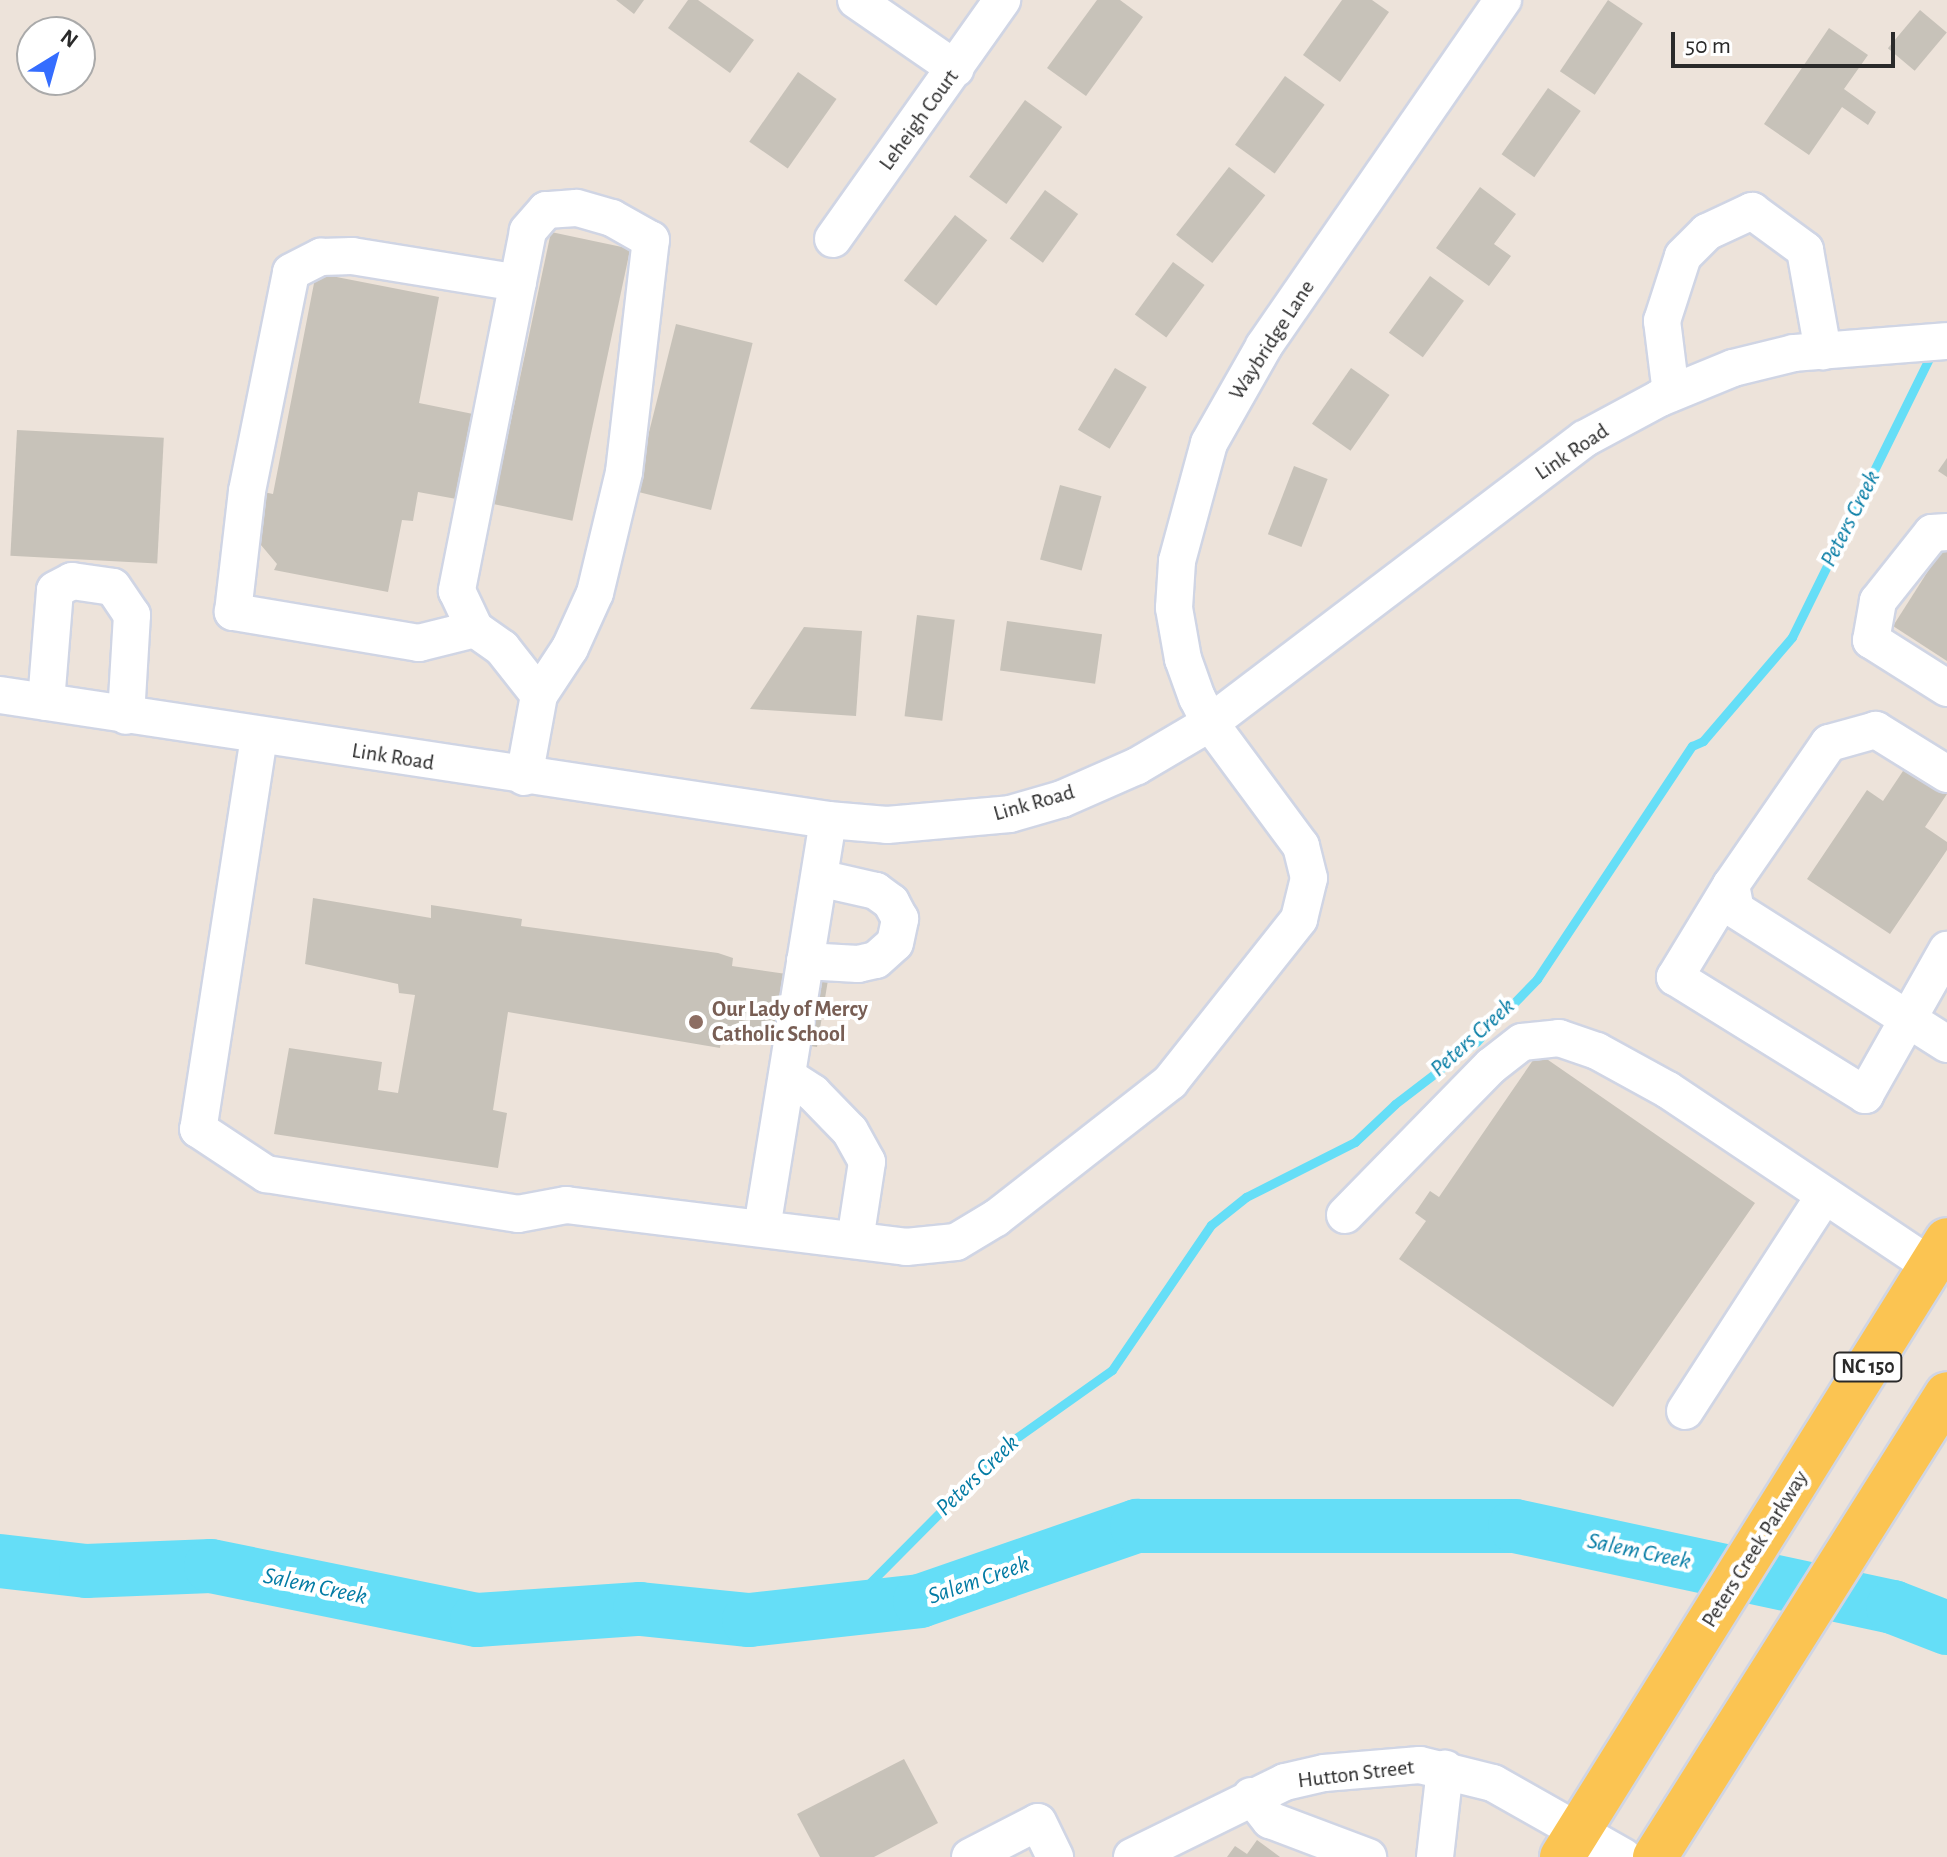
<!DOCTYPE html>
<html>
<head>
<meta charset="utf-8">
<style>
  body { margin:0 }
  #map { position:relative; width:1947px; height:1857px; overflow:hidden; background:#ede3da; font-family:"Alegreya Sans",sans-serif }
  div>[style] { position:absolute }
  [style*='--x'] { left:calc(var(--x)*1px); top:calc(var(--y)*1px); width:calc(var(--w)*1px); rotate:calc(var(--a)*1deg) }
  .stream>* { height:9px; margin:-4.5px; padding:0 4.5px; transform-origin:4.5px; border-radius:4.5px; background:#65def7 }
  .river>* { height:54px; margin:-27px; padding:0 27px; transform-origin:27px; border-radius:27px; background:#65def7 }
  .building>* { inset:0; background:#c7c2b9; transform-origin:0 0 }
  .roads { filter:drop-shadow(2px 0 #d0d5e4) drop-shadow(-2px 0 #d0d5e4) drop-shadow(0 2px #d0d5e4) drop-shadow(0 -2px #d0d5e4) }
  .minor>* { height:36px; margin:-18px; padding:0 18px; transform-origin:18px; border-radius:18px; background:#fff }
  .major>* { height:44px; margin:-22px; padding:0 22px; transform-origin:22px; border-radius:22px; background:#fbc452 }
  .dots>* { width:22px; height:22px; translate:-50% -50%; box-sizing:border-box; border:4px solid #fff; border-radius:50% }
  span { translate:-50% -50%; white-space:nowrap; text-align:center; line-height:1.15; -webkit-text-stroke:8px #fff; paint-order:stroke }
  .shield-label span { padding:2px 6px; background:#fff; border:2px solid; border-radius:6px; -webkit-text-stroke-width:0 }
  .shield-label { font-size:20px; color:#2a2a2a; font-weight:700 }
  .street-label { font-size:22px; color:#2a2a2a }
  .education-label { font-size:22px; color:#785e54; font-weight:700 }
  .left { translate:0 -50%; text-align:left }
  .water-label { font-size:24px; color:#037ba4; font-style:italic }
  .north { position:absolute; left:16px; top:16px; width:80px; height:80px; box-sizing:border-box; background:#fff; border:2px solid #aaa; border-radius:50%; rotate:37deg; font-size:22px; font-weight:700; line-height:32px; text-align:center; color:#2a2a2a }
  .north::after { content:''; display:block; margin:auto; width:28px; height:36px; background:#356dff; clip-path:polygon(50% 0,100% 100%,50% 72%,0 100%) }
  .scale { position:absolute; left:1671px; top:32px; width:224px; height:36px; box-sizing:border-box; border:4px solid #2a2a2a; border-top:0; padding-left:10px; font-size:24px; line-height:28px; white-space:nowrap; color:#2a2a2a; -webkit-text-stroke:6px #fff; paint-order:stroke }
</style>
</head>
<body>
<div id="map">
  <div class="stream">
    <i style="--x:843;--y:1610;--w:235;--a:-45.2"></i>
    <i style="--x:1009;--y:1443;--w:126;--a:-35.3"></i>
    <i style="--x:1112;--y:1370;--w:176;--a:-55.7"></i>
    <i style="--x:1211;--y:1225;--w:45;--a:-38.7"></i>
    <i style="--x:1246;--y:1197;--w:122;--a:-26.8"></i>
    <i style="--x:1355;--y:1142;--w:55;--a:-43.5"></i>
    <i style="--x:1395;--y:1104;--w:102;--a:-37.4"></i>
    <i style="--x:1476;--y:1042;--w:88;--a:-45.9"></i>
    <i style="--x:1537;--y:979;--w:280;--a:-56.4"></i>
    <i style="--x:1692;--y:746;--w:12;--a:-24"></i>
    <i style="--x:1703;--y:741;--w:137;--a:-49.4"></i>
    <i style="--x:1792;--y:637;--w:320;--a:-63.8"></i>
  </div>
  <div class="river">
    <i style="--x:0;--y:1561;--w:87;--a:6.6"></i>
    <i style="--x:86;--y:1571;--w:125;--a:-2.3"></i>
    <i style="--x:211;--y:1566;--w:271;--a:11.5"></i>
    <i style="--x:477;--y:1620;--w:163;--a:-3.9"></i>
    <i style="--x:640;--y:1609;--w:110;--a:5.8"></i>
    <i style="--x:749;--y:1620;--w:172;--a:-6.3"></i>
    <i style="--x:920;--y:1601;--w:230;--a:-19.1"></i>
    <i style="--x:1137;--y:1526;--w:378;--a:0"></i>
    <i style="--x:1515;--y:1526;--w:387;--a:12.1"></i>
    <i style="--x:1893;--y:1607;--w:58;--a:21.3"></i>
  </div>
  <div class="building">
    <i style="clip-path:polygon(616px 0,644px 0,634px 14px)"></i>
    <i style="clip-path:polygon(688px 0,698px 0,754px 40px,730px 73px,668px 28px)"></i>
    <i style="clip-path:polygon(1097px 0,1120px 0,1143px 17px,1086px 96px,1047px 68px)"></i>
    <i style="clip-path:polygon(1342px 0,1372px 0,1389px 12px,1340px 82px,1303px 55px)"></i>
    <i style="left:1608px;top:0;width:42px;height:86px;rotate:34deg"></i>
    <i style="left:1920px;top:10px;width:35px;height:50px;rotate:40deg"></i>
    <i style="clip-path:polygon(1829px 28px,1868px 55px,1844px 89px,1876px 112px,1868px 125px,1842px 107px,1809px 155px,1764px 124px)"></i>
    <i style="left:798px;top:72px;width:47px;height:85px;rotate:35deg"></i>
    <i style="left:1285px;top:76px;width:49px;height:85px;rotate:36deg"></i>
    <i style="left:1548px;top:88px;width:40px;height:81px;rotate:35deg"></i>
    <i style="left:1025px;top:100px;width:46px;height:95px;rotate:36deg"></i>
    <i style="left:1229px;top:167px;width:46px;height:86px;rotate:38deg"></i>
    <i style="clip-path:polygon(1480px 187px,1516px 214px,1494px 244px,1511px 256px,1489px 286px,1436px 248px)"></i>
    <i style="left:1045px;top:190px;width:41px;height:60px;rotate:36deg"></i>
    <i style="left:955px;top:215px;width:41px;height:83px;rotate:38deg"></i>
    <i style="left:551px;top:232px;width:81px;height:278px;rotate:12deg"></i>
    <i style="left:1173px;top:262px;width:39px;height:65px;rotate:36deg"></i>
    <i style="clip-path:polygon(316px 273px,439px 297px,419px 403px,478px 415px,462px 500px,418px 492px,413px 521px,402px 520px,388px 592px,274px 570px,277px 564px,250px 532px,259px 491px,273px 494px)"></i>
    <i style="left:1430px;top:276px;width:42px;height:70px;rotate:36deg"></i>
    <i style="left:676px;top:324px;width:79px;height:172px;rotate:14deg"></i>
    <i style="left:1115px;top:368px;width:37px;height:72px;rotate:31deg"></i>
    <i style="left:1351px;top:368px;width:47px;height:68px;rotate:35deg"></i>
    <i style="left:17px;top:430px;width:147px;height:126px;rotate:3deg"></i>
    <i style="clip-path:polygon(1947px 458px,1947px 477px,1938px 471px)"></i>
    <i style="left:1294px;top:466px;width:36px;height:73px;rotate:21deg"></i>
    <i style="left:1060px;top:485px;width:43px;height:77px;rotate:15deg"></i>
    <i style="clip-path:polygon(1944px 546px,1947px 548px,1947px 661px,1893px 626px)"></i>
    <i style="left:917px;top:615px;width:38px;height:102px;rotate:7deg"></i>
    <i style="left:1007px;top:621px;width:96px;height:50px;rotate:8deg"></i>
    <i style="clip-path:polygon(804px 627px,862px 631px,856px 716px,750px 709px)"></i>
    <i style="clip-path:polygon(1911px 759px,1947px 784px,1947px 794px,1925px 827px,1947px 842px,1947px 850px,1890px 934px,1807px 879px,1867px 790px,1883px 801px)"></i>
    <i style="clip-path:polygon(313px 898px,431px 918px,431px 905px,522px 919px,521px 926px,718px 953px,733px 958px,732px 966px,828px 980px,817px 1047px,722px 1033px,720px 1048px,508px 1012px,493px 1110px,507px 1113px,498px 1168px,274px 1134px,289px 1048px,382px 1062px,378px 1090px,398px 1093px,415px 995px,399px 993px,398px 984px,305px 964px)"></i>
    <i style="clip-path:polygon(1538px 1053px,1755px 1203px,1613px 1407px,1399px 1259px,1426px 1221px,1415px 1213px,1430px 1191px,1439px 1197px)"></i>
    <i style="clip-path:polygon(904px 1759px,938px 1823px,874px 1857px,820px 1857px,797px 1814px)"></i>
    <i style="clip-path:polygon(1257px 1840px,1280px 1857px,1227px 1857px,1235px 1846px,1247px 1854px)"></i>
  </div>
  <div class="roads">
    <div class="minor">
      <i style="--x:856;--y:0;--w:121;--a:34.6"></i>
      <i style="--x:833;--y:239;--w:293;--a:-54.7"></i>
      <i style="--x:1671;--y:393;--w:73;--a:-97.1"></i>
      <i style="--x:1662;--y:321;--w:68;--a:-72.1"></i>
      <i style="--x:1683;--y:256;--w:34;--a:-45"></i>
      <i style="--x:1707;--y:232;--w:50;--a:-25"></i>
      <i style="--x:1752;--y:211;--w:66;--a:36.3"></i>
      <i style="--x:1805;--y:250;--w:103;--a:79.9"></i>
      <i style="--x:1947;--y:532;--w:15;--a:176"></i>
      <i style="--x:1932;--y:533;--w:87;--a:128.5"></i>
      <i style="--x:1878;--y:601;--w:40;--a:100"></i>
      <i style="--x:1871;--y:640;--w:90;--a:32.3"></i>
      <i style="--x:475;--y:629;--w:58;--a:166"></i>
      <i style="--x:419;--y:643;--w:189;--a:-170.5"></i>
      <i style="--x:233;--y:612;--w:122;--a:-83.4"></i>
      <i style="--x:247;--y:491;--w:223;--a:-78.6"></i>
      <i style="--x:291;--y:272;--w:34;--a:-27"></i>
      <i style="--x:321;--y:257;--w:31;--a:-2"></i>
      <i style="--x:352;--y:256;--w:168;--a:9.2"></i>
      <i style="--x:0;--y:695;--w:837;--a:8.58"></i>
      <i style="--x:828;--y:820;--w:59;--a:4.8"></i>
      <i style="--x:887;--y:825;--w:123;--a:-5.1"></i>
      <i style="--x:1010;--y:814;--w:54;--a:-16.1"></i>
      <i style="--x:1062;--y:799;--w:82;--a:-23.7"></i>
      <i style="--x:1137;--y:766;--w:85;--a:-30.5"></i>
      <i style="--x:1210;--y:723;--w:470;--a:-37.2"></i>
      <i style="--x:1584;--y:439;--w:86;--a:-28.3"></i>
      <i style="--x:1660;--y:398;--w:79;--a:-22.3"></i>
      <i style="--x:1733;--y:368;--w:63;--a:-13.8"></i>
      <i style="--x:1794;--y:353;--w:153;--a:-4.5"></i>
      <i style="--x:46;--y:702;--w:112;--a:-85.4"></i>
      <i style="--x:55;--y:590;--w:19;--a:-28"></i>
      <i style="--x:72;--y:581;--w:41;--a:8.3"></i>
      <i style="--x:113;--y:587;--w:34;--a:56"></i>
      <i style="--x:132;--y:615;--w:101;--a:93.4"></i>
      <i style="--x:259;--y:737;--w:397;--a:98.8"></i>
      <i style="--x:198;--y:1129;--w:82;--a:33.5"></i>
      <i style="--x:266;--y:1174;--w:255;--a:9"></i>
      <i style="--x:518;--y:1214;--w:49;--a:-10.6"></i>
      <i style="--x:566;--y:1205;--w:343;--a:7"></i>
      <i style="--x:906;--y:1247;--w:50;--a:-5.7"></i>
      <i style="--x:956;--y:1242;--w:47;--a:-31"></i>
      <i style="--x:996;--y:1218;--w:221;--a:-38"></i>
      <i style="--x:1170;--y:1082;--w:208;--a:-51.6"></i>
      <i style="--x:1299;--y:919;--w:42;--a:-76.3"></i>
      <i style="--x:1309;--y:878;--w:33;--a:-104"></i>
      <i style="--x:1301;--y:846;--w:153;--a:-126.5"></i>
      <i style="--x:1210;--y:723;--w:28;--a:-117"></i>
      <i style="--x:1197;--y:698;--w:41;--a:-109.7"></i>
      <i style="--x:1183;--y:659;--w:52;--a:-100"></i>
      <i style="--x:1174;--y:608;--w:47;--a:-86.3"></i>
      <i style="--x:1177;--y:561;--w:122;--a:-74.8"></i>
      <i style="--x:1209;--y:443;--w:112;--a:-60.4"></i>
      <i style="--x:1264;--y:346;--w:421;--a:-55.4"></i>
      <i style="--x:1947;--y:774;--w:84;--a:-148.2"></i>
      <i style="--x:1876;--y:730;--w:49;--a:164.5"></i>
      <i style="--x:1829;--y:743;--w:173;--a:124.6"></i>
      <i style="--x:1731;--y:885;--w:25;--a:79"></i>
      <i style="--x:1736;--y:910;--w:250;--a:32.4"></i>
      <i style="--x:524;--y:777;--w:83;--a:-79.6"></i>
      <i style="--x:539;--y:695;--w:56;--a:-56.6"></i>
      <i style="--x:570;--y:648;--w:60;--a:-65.6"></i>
      <i style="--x:595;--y:593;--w:124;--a:-76.5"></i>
      <i style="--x:624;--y:472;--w:234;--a:-83.4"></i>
      <i style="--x:651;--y:240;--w:45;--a:-150.6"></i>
      <i style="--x:612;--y:218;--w:37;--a:-164"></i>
      <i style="--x:576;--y:208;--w:30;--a:176"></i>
      <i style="--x:546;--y:210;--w:28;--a:131"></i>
      <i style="--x:528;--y:231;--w:367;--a:101.2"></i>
      <i style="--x:457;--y:591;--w:42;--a:64.7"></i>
      <i style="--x:475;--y:629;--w:33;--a:35"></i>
      <i style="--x:502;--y:648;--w:60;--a:51.8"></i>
      <i style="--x:1731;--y:885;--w:108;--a:121.3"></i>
      <i style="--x:1675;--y:977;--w:224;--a:31.8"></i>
      <i style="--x:1865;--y:1095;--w:167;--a:-60.5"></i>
      <i style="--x:805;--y:961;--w:53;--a:3.2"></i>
      <i style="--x:858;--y:964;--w:18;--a:-13"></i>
      <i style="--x:876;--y:960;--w:25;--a:-42"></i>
      <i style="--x:895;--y:943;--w:25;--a:-78"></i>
      <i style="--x:900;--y:919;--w:19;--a:-118"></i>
      <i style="--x:891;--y:902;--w:19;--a:-144"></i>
      <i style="--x:876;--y:891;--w:58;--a:-167.2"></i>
      <i style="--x:787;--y:1076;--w:31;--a:33"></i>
      <i style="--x:813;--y:1093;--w:53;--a:45.8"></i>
      <i style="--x:850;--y:1131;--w:35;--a:61"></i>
      <i style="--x:867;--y:1162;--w:79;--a:98.7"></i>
      <i style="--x:1345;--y:1215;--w:209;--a:-45.6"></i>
      <i style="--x:1491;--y:1066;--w:39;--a:-38"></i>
      <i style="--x:1522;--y:1042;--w:37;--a:-6"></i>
      <i style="--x:1559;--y:1038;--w:40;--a:18.9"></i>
      <i style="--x:1597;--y:1051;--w:81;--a:28.8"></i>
      <i style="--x:1668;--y:1090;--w:316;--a:33.8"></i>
      <i style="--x:762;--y:1228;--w:413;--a:-80.8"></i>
      <i style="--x:1685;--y:1411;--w:257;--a:-57.1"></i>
      <i style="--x:1251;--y:1796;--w:31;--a:52"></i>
      <i style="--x:1270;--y:1820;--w:105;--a:20.7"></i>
      <i style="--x:970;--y:1857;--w:76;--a:-27.2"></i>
      <i style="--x:1038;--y:1822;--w:39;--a:64"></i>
      <i style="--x:1132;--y:1857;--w:170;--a:-26.1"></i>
      <i style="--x:1285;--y:1782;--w:40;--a:-13"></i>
      <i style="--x:1324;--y:1773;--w:96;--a:-4.8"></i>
      <i style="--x:1420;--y:1765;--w:75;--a:13.9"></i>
      <i style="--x:1493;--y:1783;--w:150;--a:29.5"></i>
      <i style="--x:1435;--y:1857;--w:89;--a:-83.5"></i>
    </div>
    <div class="major">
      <i style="--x:1562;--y:1857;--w:727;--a:-58.04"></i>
      <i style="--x:1655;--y:1857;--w:547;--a:-57.76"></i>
    </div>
  </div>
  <div class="dots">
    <i style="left:696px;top:1022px;background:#8d6e63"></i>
  </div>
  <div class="shield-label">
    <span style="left:1868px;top:1367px">NC 150</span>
  </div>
  <div class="street-label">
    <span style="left:919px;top:120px;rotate:-54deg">Leheigh Court</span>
    <span style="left:1272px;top:340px;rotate:-57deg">Waybridge Lane</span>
    <span style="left:1572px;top:452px;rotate:-34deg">Link Road</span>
    <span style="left:393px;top:757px;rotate:9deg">Link Road</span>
    <span style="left:1034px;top:803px;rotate:-16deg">Link Road</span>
    <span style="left:1755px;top:1549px;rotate:-58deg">Peters Creek Parkway</span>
    <span style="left:1356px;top:1774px;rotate:-7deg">Hutton Street</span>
  </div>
  <div class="education-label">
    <span class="left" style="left:712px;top:1022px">Our Lady of Mercy<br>Catholic School</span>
  </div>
  <div class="water-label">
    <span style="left:1851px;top:519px;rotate:-63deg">Peters Creek</span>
    <span style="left:1473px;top:1038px;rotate:-42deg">Peters Creek</span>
    <span style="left:978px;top:1476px;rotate:-44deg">Peters Creek</span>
    <span style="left:1639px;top:1552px;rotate:12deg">Salem Creek</span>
    <span style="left:979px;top:1581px;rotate:-19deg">Salem Creek</span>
    <span style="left:315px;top:1587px;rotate:12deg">Salem Creek</span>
  </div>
  <div class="north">N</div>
  <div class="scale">50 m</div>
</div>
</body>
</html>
